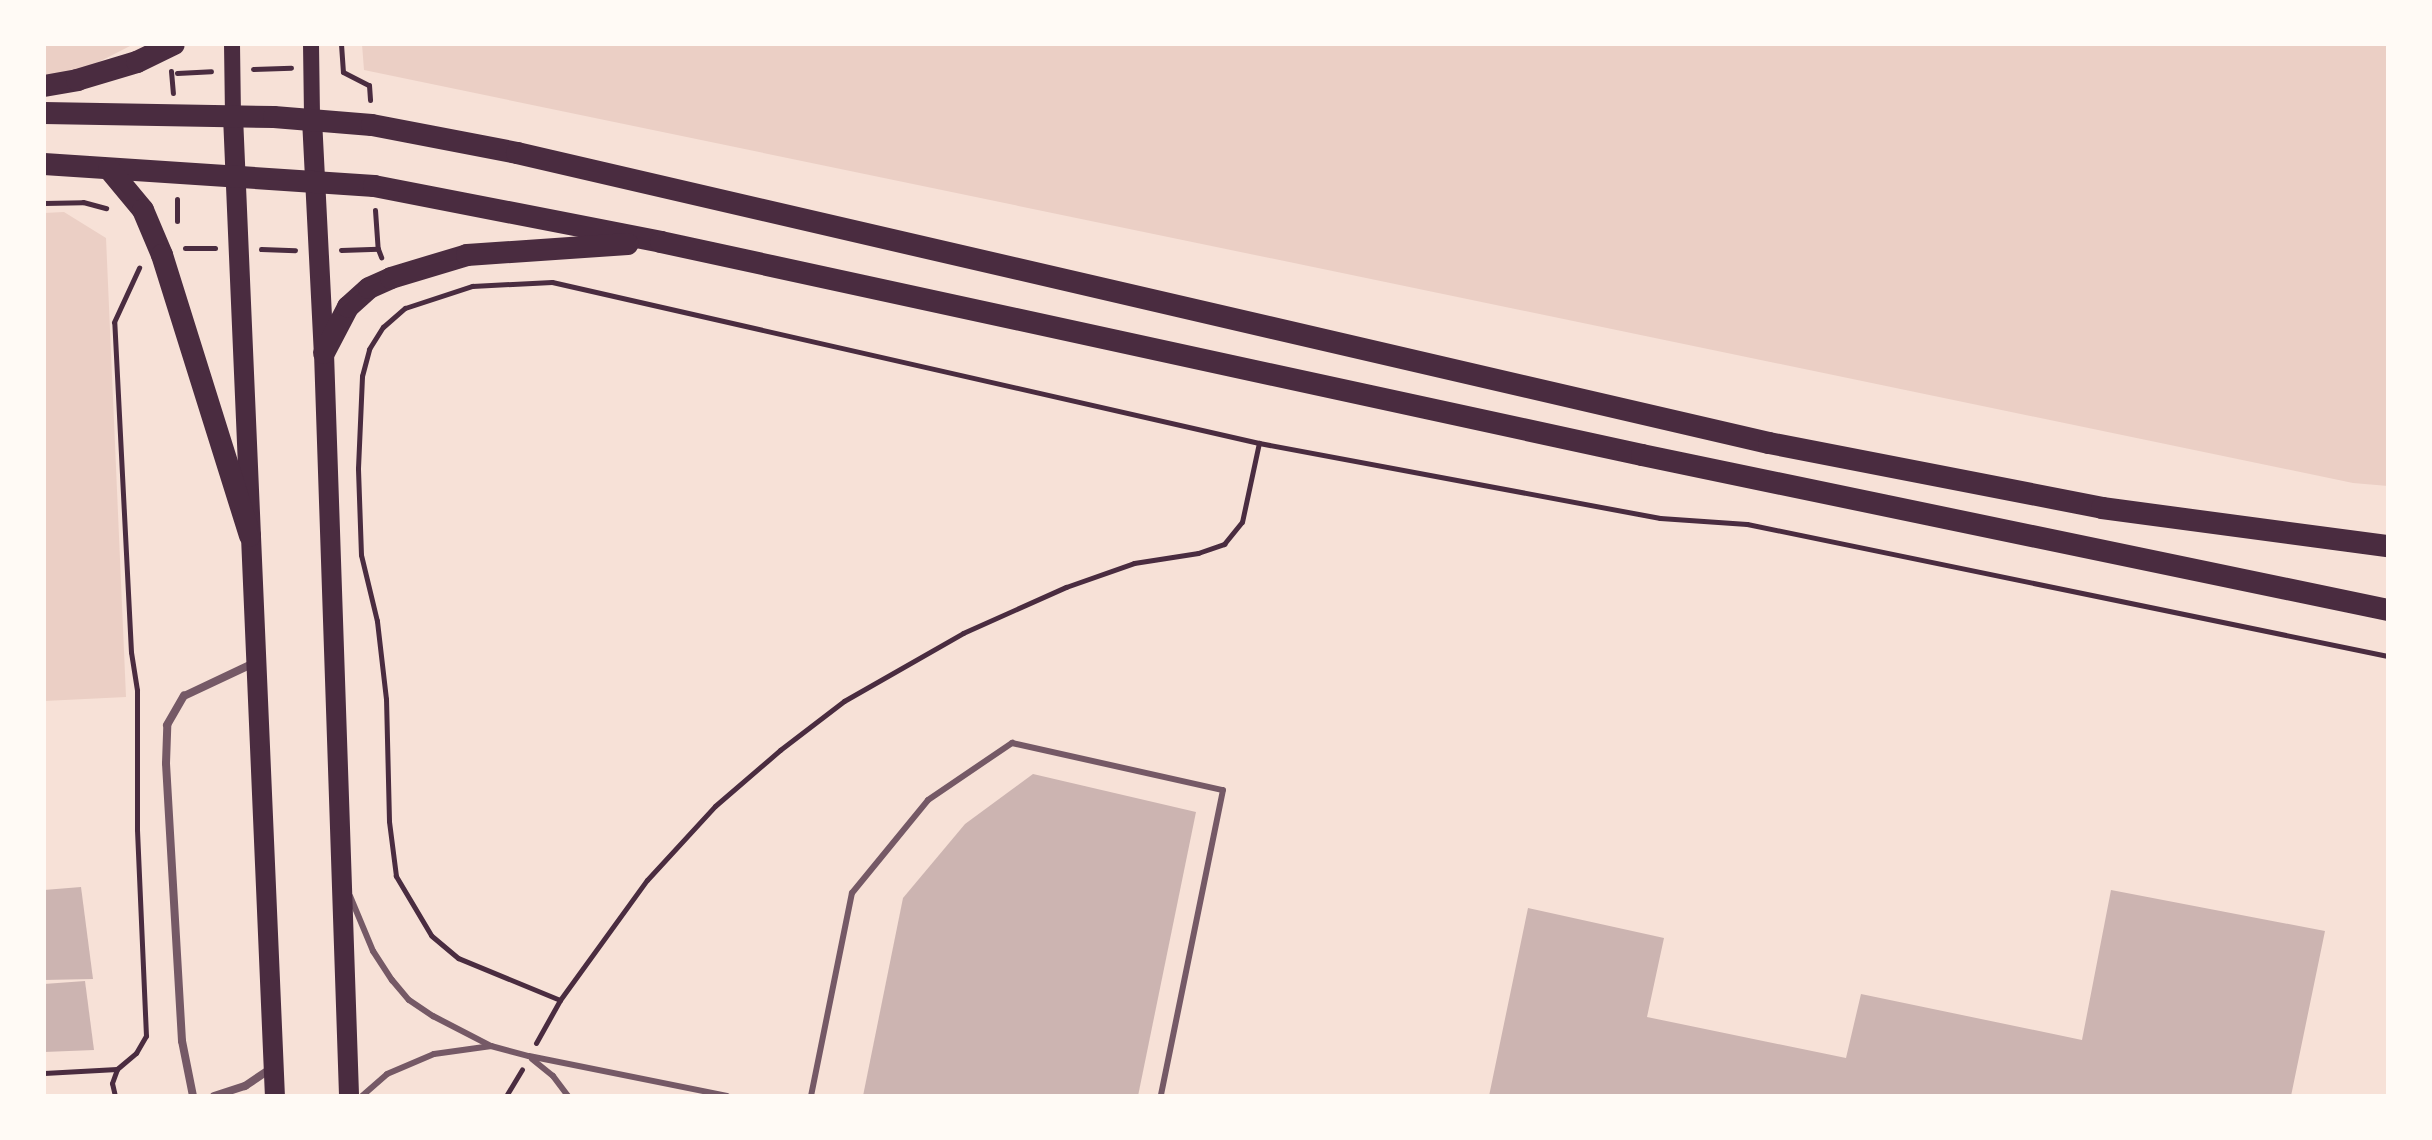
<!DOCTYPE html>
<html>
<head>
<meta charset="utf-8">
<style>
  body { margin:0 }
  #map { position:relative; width:2432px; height:1140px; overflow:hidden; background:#f7e1d7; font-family:"Open Sans",sans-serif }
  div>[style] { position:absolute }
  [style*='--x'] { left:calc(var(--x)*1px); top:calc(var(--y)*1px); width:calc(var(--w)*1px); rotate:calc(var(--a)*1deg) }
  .green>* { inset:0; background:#ebcfc5 }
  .building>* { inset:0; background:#ccb4b1 }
  .path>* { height:5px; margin:-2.5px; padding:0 2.5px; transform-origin:2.5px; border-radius:2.5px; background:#4a2c40 }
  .service>* { height:6px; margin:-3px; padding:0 3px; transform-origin:3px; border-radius:3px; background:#755966 }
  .minor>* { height:8px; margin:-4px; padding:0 4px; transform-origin:4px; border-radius:4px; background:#755966 }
  .secondary>* { height:16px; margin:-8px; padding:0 8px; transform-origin:8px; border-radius:8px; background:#4a2c40 }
  .primary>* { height:20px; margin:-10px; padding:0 10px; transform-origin:10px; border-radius:10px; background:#4a2c40 }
  .trunk>* { height:22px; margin:-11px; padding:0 11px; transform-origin:11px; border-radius:11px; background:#4a2c40 }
  span { translate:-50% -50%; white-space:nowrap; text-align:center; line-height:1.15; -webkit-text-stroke:7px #fffaf5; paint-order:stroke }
  .frame { position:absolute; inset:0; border:46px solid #fffaf5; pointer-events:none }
</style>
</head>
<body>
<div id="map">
  <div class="green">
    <i style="clip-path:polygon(44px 44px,134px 44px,73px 75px,44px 76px)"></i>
    <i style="clip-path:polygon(362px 44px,2388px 44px,2388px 486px,2353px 483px,364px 70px)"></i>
    <i style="clip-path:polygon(64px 212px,106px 238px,126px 697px,44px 701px,44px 213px)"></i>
  </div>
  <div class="building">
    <i style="clip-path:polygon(1033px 774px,1196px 812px,1138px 1096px,863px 1096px,903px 898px,965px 824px)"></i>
    <i style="clip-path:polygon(81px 887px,93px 979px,44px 980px,44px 890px)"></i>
    <i style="clip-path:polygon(2111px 890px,2325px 931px,2291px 1096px,1489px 1096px,1528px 908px,1664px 938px,1647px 1017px,1846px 1058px,1861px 994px,2082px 1040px)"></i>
    <i style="clip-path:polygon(85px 981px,94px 1050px,44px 1052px,44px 984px)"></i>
  </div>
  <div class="path">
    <i style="--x:341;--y:44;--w:28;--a:86"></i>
    <i style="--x:343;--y:72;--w:29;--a:27"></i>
    <i style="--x:369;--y:85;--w:15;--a:86"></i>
    <i style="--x:253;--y:69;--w:38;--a:-2"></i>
    <i style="--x:171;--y:71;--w:22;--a:85"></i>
    <i style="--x:177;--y:73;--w:34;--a:-3"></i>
    <i style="--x:177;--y:199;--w:22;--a:90"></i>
    <i style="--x:44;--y:203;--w:39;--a:-1"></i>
    <i style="--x:83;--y:202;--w:24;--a:15"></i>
    <i style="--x:375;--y:210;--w:39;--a:86"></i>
    <i style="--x:185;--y:248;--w:30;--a:0"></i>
    <i style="--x:261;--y:249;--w:34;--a:2"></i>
    <i style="--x:341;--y:250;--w:37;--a:-2"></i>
    <i style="--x:378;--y:249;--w:9;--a:69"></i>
    <i style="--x:560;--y:1000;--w:110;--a:-157.6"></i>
    <i style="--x:458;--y:958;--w:35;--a:-140"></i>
    <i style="--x:431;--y:935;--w:69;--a:-120.7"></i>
    <i style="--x:396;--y:876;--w:55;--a:-97.3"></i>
    <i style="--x:389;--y:821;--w:122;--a:-91.4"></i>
    <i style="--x:386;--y:699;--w:79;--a:-96.6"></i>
    <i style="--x:377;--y:621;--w:68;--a:-103.6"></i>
    <i style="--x:361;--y:555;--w:87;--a:-92"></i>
    <i style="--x:358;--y:468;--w:92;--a:-87.5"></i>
    <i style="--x:362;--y:376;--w:28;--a:-75"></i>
    <i style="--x:369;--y:349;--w:26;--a:-58"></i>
    <i style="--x:383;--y:327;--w:29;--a:-41"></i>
    <i style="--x:405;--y:308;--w:71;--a:-18.2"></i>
    <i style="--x:472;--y:286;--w:80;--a:-2.9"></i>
    <i style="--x:552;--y:282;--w:725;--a:12.83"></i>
    <i style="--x:1259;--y:443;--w:408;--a:10.6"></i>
    <i style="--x:1660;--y:518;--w:87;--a:3.9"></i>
    <i style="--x:1747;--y:524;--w:654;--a:11.64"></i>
    <i style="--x:536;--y:1043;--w:49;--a:-60.8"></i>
    <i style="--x:560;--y:1000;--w:148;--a:-54.1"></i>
    <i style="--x:647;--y:880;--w:100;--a:-47.4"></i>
    <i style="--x:715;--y:806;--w:86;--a:-40.7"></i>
    <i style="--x:780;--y:750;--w:81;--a:-37.4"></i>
    <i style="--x:844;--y:701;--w:137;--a:-29.7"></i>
    <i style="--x:963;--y:633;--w:113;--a:-24.1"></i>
    <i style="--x:1066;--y:587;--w:72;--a:-19.4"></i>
    <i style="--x:1134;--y:563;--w:65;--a:-8.9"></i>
    <i style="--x:1198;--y:553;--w:28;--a:-19"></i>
    <i style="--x:1224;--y:544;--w:28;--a:-51"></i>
    <i style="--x:1242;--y:522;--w:81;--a:-77.9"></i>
    <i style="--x:44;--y:1073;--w:73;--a:-3.1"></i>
    <i style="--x:115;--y:1096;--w:13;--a:-103"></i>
    <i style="--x:112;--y:1083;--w:15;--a:-70"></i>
    <i style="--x:117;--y:1069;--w:25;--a:-40"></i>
    <i style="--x:136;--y:1053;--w:20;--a:-60"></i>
    <i style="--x:146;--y:1036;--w:207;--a:-92.5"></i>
    <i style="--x:137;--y:829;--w:139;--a:-90"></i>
    <i style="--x:137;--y:690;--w:38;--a:-99"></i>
    <i style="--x:131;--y:652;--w:330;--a:-92.9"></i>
    <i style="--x:114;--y:322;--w:60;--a:-65.2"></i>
    <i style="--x:506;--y:1096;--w:31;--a:-59"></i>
  </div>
  <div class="service">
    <i style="--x:350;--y:896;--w:60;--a:67.3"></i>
    <i style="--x:373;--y:951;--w:35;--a:57"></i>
    <i style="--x:392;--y:980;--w:26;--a:50"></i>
    <i style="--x:409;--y:1000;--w:29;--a:34"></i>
    <i style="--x:433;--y:1016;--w:65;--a:27.3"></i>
    <i style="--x:491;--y:1046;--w:39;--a:15"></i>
    <i style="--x:529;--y:1056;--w:202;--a:11.4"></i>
    <i style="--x:532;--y:1059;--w:27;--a:39"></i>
    <i style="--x:553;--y:1076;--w:25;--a:53"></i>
    <i style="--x:362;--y:1096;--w:33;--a:-41"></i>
    <i style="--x:387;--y:1074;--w:51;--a:-23.1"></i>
    <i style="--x:434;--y:1054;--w:58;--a:-8"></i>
    <i style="--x:811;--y:1096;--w:207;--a:-78.6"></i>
    <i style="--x:852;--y:893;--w:120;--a:-50.7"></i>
    <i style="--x:928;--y:800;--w:102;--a:-34.2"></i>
    <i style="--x:1012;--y:743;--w:216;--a:12.6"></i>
    <i style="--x:1223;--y:790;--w:312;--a:101.5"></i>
  </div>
  <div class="minor">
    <i style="--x:193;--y:1096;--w:56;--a:-101.3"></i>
    <i style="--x:182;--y:1041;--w:278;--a:-93.3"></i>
    <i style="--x:166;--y:763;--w:38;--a:-88"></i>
    <i style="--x:167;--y:725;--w:34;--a:-60"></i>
    <i style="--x:184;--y:696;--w:80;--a:-25.3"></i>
    <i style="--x:214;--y:1096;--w:33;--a:-18"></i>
    <i style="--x:245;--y:1086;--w:30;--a:-34"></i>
  </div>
  <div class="secondary">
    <i style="--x:232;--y:44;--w:72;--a:89.2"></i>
    <i style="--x:311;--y:44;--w:75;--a:89.2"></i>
  </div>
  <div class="primary">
    <i style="--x:233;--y:116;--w:981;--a:87.55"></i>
    <i style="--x:312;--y:119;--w:234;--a:87.1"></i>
    <i style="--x:324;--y:353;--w:743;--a:88.07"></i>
  </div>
  <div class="trunk">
    <i style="--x:44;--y:86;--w:34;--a:-10"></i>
    <i style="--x:77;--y:80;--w:63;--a:-16.7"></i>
    <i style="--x:137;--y:62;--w:41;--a:-25.9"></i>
    <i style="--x:44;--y:113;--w:230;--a:1"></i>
    <i style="--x:274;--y:117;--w:98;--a:4.7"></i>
    <i style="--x:372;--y:125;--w:148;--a:10.9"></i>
    <i style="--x:517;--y:153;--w:1285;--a:13.04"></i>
    <i style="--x:1769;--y:443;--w:339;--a:11"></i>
    <i style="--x:2102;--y:508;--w:289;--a:7.6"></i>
    <i style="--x:44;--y:164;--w:331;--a:3.8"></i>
    <i style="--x:374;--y:186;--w:292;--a:11"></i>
    <i style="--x:661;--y:242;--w:1004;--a:12.25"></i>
    <i style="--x:1642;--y:455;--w:762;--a:11.74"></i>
    <i style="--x:109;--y:169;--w:53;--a:50.3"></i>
    <i style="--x:143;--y:210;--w:49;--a:67.1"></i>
    <i style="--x:162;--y:255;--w:294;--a:72.6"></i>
    <i style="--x:324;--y:353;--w:52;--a:-62.4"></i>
    <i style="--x:348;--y:307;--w:28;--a:-42"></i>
    <i style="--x:369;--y:288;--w:24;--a:-24"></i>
    <i style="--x:391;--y:278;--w:79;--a:-16.8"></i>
    <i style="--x:467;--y:255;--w:161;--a:-3.9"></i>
  </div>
  <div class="frame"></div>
</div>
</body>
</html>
